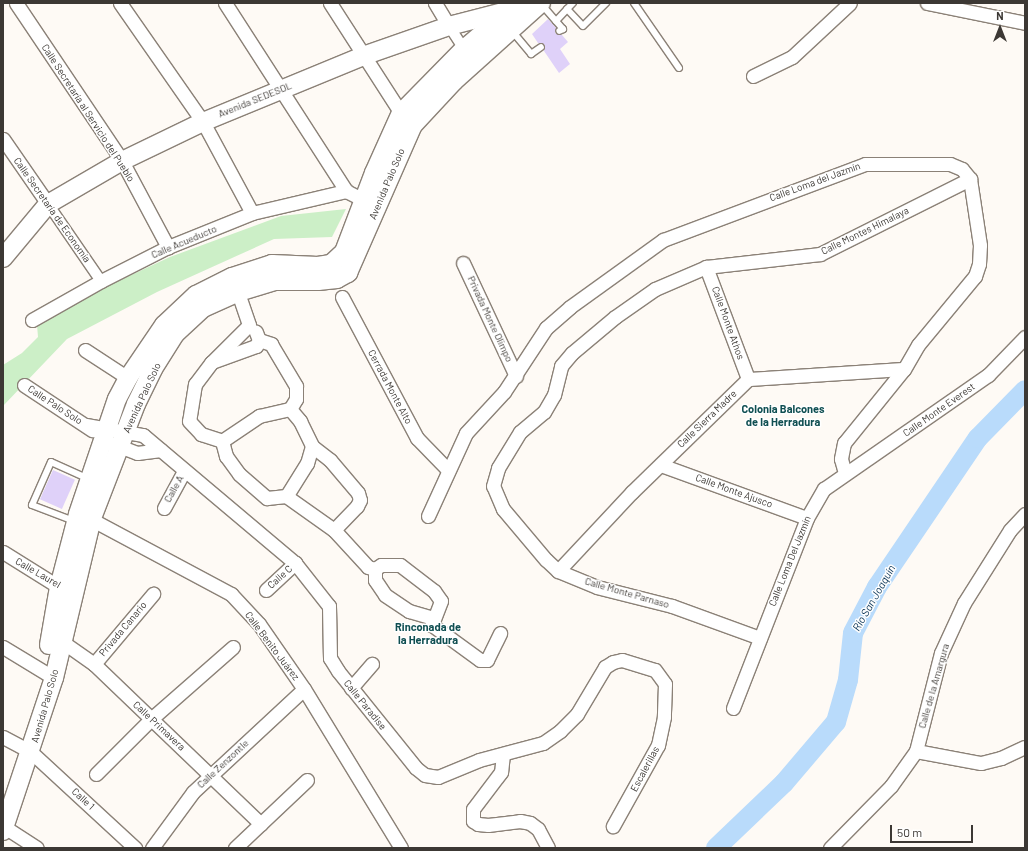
<!DOCTYPE html>
<html>
<head>
<meta charset="utf-8">
<style>
  body { margin:0 }
  #map { position:relative; width:1028px; height:851px; overflow:hidden; background:#fefaf5; font-family:Barlow,sans-serif }
  div>[style] { position:absolute }
  [style*='--x'] { left:calc(var(--x)*1px); top:calc(var(--y)*1px); width:calc(var(--w)*1px); rotate:calc(var(--a)*1deg) }
  .green>* { inset:0; background:#ccefc7 }
  .river>* { height:20px; margin:-10px; padding:0 10px; transform-origin:10px; border-radius:10px; background:#b9dbfb }
  .building>* { inset:0; background:#dfd1f9; transform-origin:0 0 }
  .roads { filter:drop-shadow(1px 0 #8b8177) drop-shadow(-1px 0 #8b8177) drop-shadow(0 1px #8b8177) drop-shadow(0 -1px #8b8177) }
  .service>* { height:6px; margin:-3px; padding:0 3px; transform-origin:3px; border-radius:3px; background:#fff }
  .pedestrian>* { height:10px; margin:-5px; padding:0 5px; transform-origin:5px; border-radius:5px; background:#fff }
  .minor>* { height:13px; margin:-6.5px; padding:0 6.5px; transform-origin:6.5px; border-radius:6.5px; background:#fff }
  .secondary>* { height:18px; margin:-9px; padding:0 9px; transform-origin:9px; border-radius:9px; background:#fff }
  span { translate:-50% -50%; white-space:nowrap; text-align:center; line-height:1.15; -webkit-text-stroke:3px #fff; paint-order:stroke }
  .street-label { font-size:10px; color:#3c3834 }
  .neighbourhood-label { font-size:11px; color:#104f52; font-weight:700 }
  .water-label { font-size:11px; color:#0e385a; font-style:italic }
  .frame { position:absolute; inset:0; border:4px solid #3c3834; pointer-events:none }
  .north { position:absolute; left:980px; top:8px; width:40px; height:40px; -webkit-text-stroke:3px #fff; paint-order:stroke; rotate:0deg; font-size:11px; font-weight:700; line-height:16px; text-align:center; color:#3c3834 }
  .north::after { content:''; display:block; margin:auto; width:14px; height:18px; background:#3c3834; clip-path:polygon(50% 0,100% 100%,50% 72%,0 100%) }
  .scale { position:absolute; left:890px; top:825px; width:83px; height:18px; box-sizing:border-box; border:2px solid #3c3834; border-top:0; padding-left:5px; font-size:12px; line-height:14px; white-space:nowrap; color:#3c3834; -webkit-text-stroke:3px #fff; paint-order:stroke }
</style>
</head>
<body>
<div id="map">
  <div class="green">
    <i style="clip-path:polygon(346px 209px,332px 237px,274px 239px,157px 292px,67px 339px,3px 406px,3px 365px,22px 353px,38px 337px,37px 325px,101px 289px,170px 257px,281px 216px)"></i>
  </div>
  <div class="river">
    <i style="--x:716;--y:848;--w:94;--a:-43.7"></i>
    <i style="--x:784;--y:783;--w:80;--a:-49.6"></i>
    <i style="--x:836;--y:722;--w:44;--a:-74.1"></i>
    <i style="--x:848;--y:680;--w:47;--a:-83.9"></i>
    <i style="--x:853;--y:633;--w:52;--a:-62.4"></i>
    <i style="--x:877;--y:587;--w:180;--a:-55.9"></i>
    <i style="--x:978;--y:438;--w:67;--a:-45.6"></i>
  </div>
  <div class="building">
    <i style="clip-path:polygon(548px 19px,556px 28px,555px 33px,562px 35px,568px 42px,560px 49px,570px 64px,559px 73px,544px 51px,545px 45px,538px 43px,532px 34px)"></i>
    <i style="left:53px;top:470px;width:24px;height:32px;rotate:24deg"></i>
  </div>
  <div class="roads">
    <div class="service">
      <i style="--x:634;--y:3;--w:79;--a:55.3"></i>
      <i style="--x:542;--y:5;--w:32;--a:49"></i>
      <i style="--x:563;--y:29;--w:4;--a:153"></i>
      <i style="--x:567;--y:9;--w:23;--a:47"></i>
      <i style="--x:583;--y:26;--w:33;--a:-45"></i>
      <i style="--x:556;--y:21;--w:25;--a:-47"></i>
      <i style="--x:512;--y:31;--w:30;--a:50"></i>
      <i style="--x:531;--y:54;--w:12;--a:-35"></i>
      <i style="--x:74;--y:521;--w:45;--a:-159.1"></i>
      <i style="--x:32;--y:505;--w:47;--a:-66.2"></i>
      <i style="--x:51;--y:462;--w:42;--a:24.1"></i>
    </div>
    <div class="pedestrian">
      <i style="--x:449;--y:26;--w:27;--a:57"></i>
      <i style="--x:48;--y:204;--w:93;--a:55.5"></i>
    </div>
    <div class="minor">
      <i style="--x:16;--y:3;--w:190;--a:56.1"></i>
      <i style="--x:122;--y:161;--w:98;--a:61.9"></i>
      <i style="--x:120;--y:3;--w:145;--a:55.1"></i>
      <i style="--x:203;--y:122;--w:103;--a:61.7"></i>
      <i style="--x:225;--y:3;--w:224;--a:57.2"></i>
      <i style="--x:346;--y:191;--w:20;--a:27"></i>
      <i style="--x:330;--y:3;--w:131;--a:57.2"></i>
      <i style="--x:435;--y:3;--w:27;--a:59"></i>
      <i style="--x:927;--y:3;--w:100;--a:11.5"></i>
      <i style="--x:753;--y:76;--w:43;--a:-26"></i>
      <i style="--x:792;--y:57;--w:79;--a:-43"></i>
      <i style="--x:3;--y:139;--w:79;--a:55.3"></i>
      <i style="--x:463;--y:263;--w:125;--a:64.9"></i>
      <i style="--x:706;--y:267;--w:120;--a:69.4"></i>
      <i style="--x:235;--y:284;--w:43;--a:71.1"></i>
      <i style="--x:342;--y:297;--w:160;--a:62"></i>
      <i style="--x:417;--y:438;--w:45;--a:45.9"></i>
      <i style="--x:32;--y:320;--w:79;--a:-29.5"></i>
      <i style="--x:101;--y:281;--w:75;--a:-26.9"></i>
      <i style="--x:168;--y:247;--w:91;--a:-22"></i>
      <i style="--x:252;--y:213;--w:97;--a:-13.2"></i>
      <i style="--x:249;--y:325;--w:54;--a:135"></i>
      <i style="--x:211;--y:363;--w:26;--a:127"></i>
      <i style="--x:195;--y:384;--w:37;--a:99"></i>
      <i style="--x:189;--y:421;--w:18;--a:47"></i>
      <i style="--x:201;--y:434;--w:22;--a:18"></i>
      <i style="--x:222;--y:441;--w:45;--a:-34"></i>
      <i style="--x:259;--y:416;--w:32;--a:-13"></i>
      <i style="--x:290;--y:409;--w:16;--a:50"></i>
      <i style="--x:300;--y:421;--w:28;--a:64"></i>
      <i style="--x:312;--y:446;--w:18;--a:106"></i>
      <i style="--x:307;--y:463;--w:39;--a:122"></i>
      <i style="--x:259;--y:340;--w:13;--a:18"></i>
      <i style="--x:271;--y:344;--w:49;--a:59.2"></i>
      <i style="--x:296;--y:386;--w:13;--a:90"></i>
      <i style="--x:296;--y:399;--w:12;--a:121"></i>
      <i style="--x:85;--y:350;--w:51;--a:33.1"></i>
      <i style="--x:212;--y:362;--w:47;--a:-20"></i>
      <i style="--x:256;--y:346;--w:7;--a:-63"></i>
      <i style="--x:259;--y:340;--w:9;--a:-111"></i>
      <i style="--x:24;--y:385;--w:82;--a:33.5"></i>
      <i style="--x:86;--y:425;--w:58;--a:10"></i>
      <i style="--x:143;--y:435;--w:199;--a:40.1"></i>
      <i style="--x:295;--y:563;--w:55;--a:51.7"></i>
      <i style="--x:329;--y:606;--w:52;--a:88.9"></i>
      <i style="--x:330;--y:658;--w:15;--a:58"></i>
      <i style="--x:338;--y:671;--w:124;--a:51.2"></i>
      <i style="--x:416;--y:768;--w:11;--a:38"></i>
      <i style="--x:425;--y:775;--w:13;--a:9"></i>
      <i style="--x:438;--y:777;--w:44;--a:-22.5"></i>
      <i style="--x:479;--y:760;--w:66;--a:-14.9"></i>
      <i style="--x:543;--y:743;--w:21;--a:-35"></i>
      <i style="--x:560;--y:731;--w:24;--a:-45"></i>
      <i style="--x:577;--y:714;--w:55;--a:-59.2"></i>
      <i style="--x:605;--y:667;--w:9;--a:-32"></i>
      <i style="--x:613;--y:662;--w:9;--a:-13"></i>
      <i style="--x:622;--y:660;--w:34;--a:17"></i>
      <i style="--x:655;--y:670;--w:17;--a:54"></i>
      <i style="--x:665;--y:684;--w:33;--a:92"></i>
      <i style="--x:664;--y:717;--w:29;--a:102"></i>
      <i style="--x:658;--y:745;--w:93;--a:119.1"></i>
      <i style="--x:222;--y:441;--w:16;--a:75"></i>
      <i style="--x:226;--y:456;--w:22;--a:54"></i>
      <i style="--x:239;--y:474;--w:37;--a:41"></i>
      <i style="--x:267;--y:498;--w:19;--a:-6"></i>
      <i style="--x:111;--y:443;--w:28;--a:21"></i>
      <i style="--x:137;--y:453;--w:24;--a:-7"></i>
      <i style="--x:312;--y:446;--w:23;--a:38"></i>
      <i style="--x:330;--y:460;--w:43;--a:49.7"></i>
      <i style="--x:358;--y:493;--w:7;--a:74"></i>
      <i style="--x:360;--y:500;--w:7;--a:117"></i>
      <i style="--x:357;--y:506;--w:33;--a:134"></i>
      <i style="--x:661;--y:465;--w:155;--a:20"></i>
      <i style="--x:286;--y:496;--w:59;--a:35.3"></i>
      <i style="--x:334;--y:530;--w:50;--a:47.4"></i>
      <i style="--x:368;--y:567;--w:7;--a:16"></i>
      <i style="--x:375;--y:569;--w:7;--a:-34"></i>
      <i style="--x:381;--y:565;--w:19;--a:0"></i>
      <i style="--x:400;--y:565;--w:43;--a:37.4"></i>
      <i style="--x:434;--y:591;--w:12;--a:55"></i>
      <i style="--x:441;--y:601;--w:26;--a:111"></i>
      <i style="--x:432;--y:625;--w:59;--a:36.1"></i>
      <i style="--x:480;--y:660;--w:7;--a:0"></i>
      <i style="--x:487;--y:660;--w:30;--a:-64"></i>
      <i style="--x:164;--y:508;--w:42;--a:-61.6"></i>
      <i style="--x:85;--y:516;--w:166;--a:28.1"></i>
      <i style="--x:231;--y:594;--w:41;--a:47"></i>
      <i style="--x:259;--y:624;--w:79;--a:55.3"></i>
      <i style="--x:304;--y:689;--w:186;--a:58.6"></i>
      <i style="--x:428;--y:516;--w:91;--a:-65.4"></i>
      <i style="--x:466;--y:433;--w:56;--a:-47.2"></i>
      <i style="--x:504;--y:392;--w:77;--a:-56.7"></i>
      <i style="--x:546;--y:328;--w:32;--a:-41"></i>
      <i style="--x:570;--y:307;--w:115;--a:-35.8"></i>
      <i style="--x:663;--y:240;--w:216;--a:-20.6"></i>
      <i style="--x:865;--y:164;--w:85;--a:0"></i>
      <i style="--x:950;--y:164;--w:13;--a:23"></i>
      <i style="--x:962;--y:169;--w:13;--a:51"></i>
      <i style="--x:970;--y:179;--w:67;--a:81.4"></i>
      <i style="--x:980;--y:245;--w:19;--a:93"></i>
      <i style="--x:979;--y:264;--w:13;--a:108"></i>
      <i style="--x:975;--y:276;--w:89;--a:129.6"></i>
      <i style="--x:918;--y:345;--w:28;--a:120"></i>
      <i style="--x:904;--y:369;--w:95;--a:129"></i>
      <i style="--x:844;--y:443;--w:16;--a:101"></i>
      <i style="--x:841;--y:459;--w:15;--a:74"></i>
      <i style="--x:3;--y:552;--w:66;--a:32"></i>
      <i style="--x:59;--y:587;--w:7;--a:8"></i>
      <i style="--x:375;--y:569;--w:11;--a:90"></i>
      <i style="--x:375;--y:580;--w:18;--a:56"></i>
      <i style="--x:385;--y:595;--w:29;--a:34"></i>
      <i style="--x:409;--y:611;--w:26;--a:16"></i>
      <i style="--x:558;--y:571;--w:108;--a:-46.9"></i>
      <i style="--x:632;--y:492;--w:162;--a:-44.2"></i>
      <i style="--x:748;--y:379;--w:156;--a:-3.7"></i>
      <i style="--x:266;--y:590;--w:40;--a:-43"></i>
      <i style="--x:57;--y:638;--w:45;--a:35.1"></i>
      <i style="--x:94;--y:664;--w:231;--a:43.8"></i>
      <i style="--x:760;--y:638;--w:94;--a:-160"></i>
      <i style="--x:672;--y:606;--w:77;--a:-165.8"></i>
      <i style="--x:597;--y:587;--w:42;--a:-157.7"></i>
      <i style="--x:558;--y:571;--w:16;--a:-137"></i>
      <i style="--x:546;--y:560;--w:67;--a:-130.1"></i>
      <i style="--x:503;--y:509;--w:25;--a:-113"></i>
      <i style="--x:493;--y:486;--w:19;--a:-74"></i>
      <i style="--x:498;--y:468;--w:42;--a:-58.6"></i>
      <i style="--x:520;--y:432;--w:31;--a:-40"></i>
      <i style="--x:544;--y:412;--w:20;--a:-60"></i>
      <i style="--x:554;--y:395;--w:30;--a:-76"></i>
      <i style="--x:561;--y:366;--w:17;--a:-50"></i>
      <i style="--x:572;--y:353;--w:56;--a:-39.9"></i>
      <i style="--x:615;--y:317;--w:49;--a:-35"></i>
      <i style="--x:655;--y:289;--w:56;--a:-23.3"></i>
      <i style="--x:706;--y:267;--w:115;--a:-6.5"></i>
      <i style="--x:820;--y:254;--w:168;--a:-26.6"></i>
      <i style="--x:3;--y:647;--w:60;--a:31.3"></i>
      <i style="--x:94;--y:664;--w:92;--a:-49.9"></i>
      <i style="--x:351;--y:688;--w:32;--a:-49"></i>
      <i style="--x:733;--y:708;--w:204;--a:-68.7"></i>
      <i style="--x:807;--y:518;--w:34;--a:-60"></i>
      <i style="--x:824;--y:489;--w:200;--a:-34.8"></i>
      <i style="--x:988;--y:375;--w:53;--a:-45.8"></i>
      <i style="--x:3;--y:737;--w:32;--a:28"></i>
      <i style="--x:31;--y:752;--w:142;--a:42.7"></i>
      <i style="--x:916;--y:751;--w:66;--a:10.5"></i>
      <i style="--x:981;--y:763;--w:21;--a:-14"></i>
      <i style="--x:1001;--y:758;--w:26;--a:-25"></i>
      <i style="--x:503;--y:754;--w:18;--a:96"></i>
      <i style="--x:501;--y:772;--w:46;--a:127.1"></i>
      <i style="--x:473;--y:809;--w:12;--a:90"></i>
      <i style="--x:473;--y:821;--w:6;--a:31"></i>
      <i style="--x:478;--y:824;--w:10;--a:6"></i>
      <i style="--x:488;--y:825;--w:32;--a:-7"></i>
      <i style="--x:520;--y:821;--w:10;--a:11"></i>
      <i style="--x:530;--y:823;--w:10;--a:37"></i>
      <i style="--x:538;--y:829;--w:21;--a:62"></i>
      <i style="--x:96;--y:774;--w:78;--a:-45"></i>
      <i style="--x:151;--y:719;--w:109;--a:-41.3"></i>
      <i style="--x:3;--y:826;--w:40;--a:32.9"></i>
      <i style="--x:152;--y:848;--w:69;--a:-53.8"></i>
      <i style="--x:193;--y:792;--w:151;--a:-42.9"></i>
      <i style="--x:235;--y:848;--w:99;--a:-43.4"></i>
      <i style="--x:830;--y:848;--w:87;--a:-45.5"></i>
      <i style="--x:891;--y:786;--w:43;--a:-54.5"></i>
      <i style="--x:916;--y:751;--w:101;--a:-75.7"></i>
      <i style="--x:941;--y:653;--w:55;--a:-65.3"></i>
      <i style="--x:964;--y:603;--w:86;--a:-57.8"></i>
      <i style="--x:1010;--y:530;--w:22;--a:-47"></i>
    </div>
    <div class="secondary">
      <i style="--x:3;--y:258;--w:70;--a:-50.2"></i>
      <i style="--x:48;--y:204;--w:86;--a:-30.2"></i>
      <i style="--x:122;--y:161;--w:90;--a:-25.7"></i>
      <i style="--x:203;--y:122;--w:173;--a:-22.4"></i>
      <i style="--x:363;--y:56;--w:91;--a:-19.2"></i>
      <i style="--x:449;--y:26;--w:60;--a:-14.5"></i>
      <i style="--x:49;--y:645;--w:59;--a:-80.2"></i>
      <i style="--x:59;--y:587;--w:75;--a:-75.4"></i>
      <i style="--x:78;--y:514;--w:121;--a:-71.3"></i>
      <i style="--x:117;--y:399;--w:24;--a:-62"></i>
      <i style="--x:128;--y:378;--w:64;--a:-55.8"></i>
      <i style="--x:164;--y:325;--w:44;--a:-43.2"></i>
      <i style="--x:196;--y:295;--w:40;--a:-26.6"></i>
      <i style="--x:232;--y:277;--w:42;--a:-18"></i>
      <i style="--x:272;--y:264;--w:46;--a:2.5"></i>
      <i style="--x:318;--y:266;--w:13;--a:-9"></i>
      <i style="--x:331;--y:264;--w:18;--a:-43"></i>
      <i style="--x:344;--y:252;--w:85;--a:-69.2"></i>
      <i style="--x:374;--y:173;--w:66;--a:-65.8"></i>
      <i style="--x:401;--y:113;--w:90;--a:-45.5"></i>
      <i style="--x:464;--y:49;--w:71;--a:-40.4"></i>
      <i style="--x:3;--y:831;--w:161;--a:-71.6"></i>
      <i style="--x:54;--y:678;--w:164;--a:-76.6"></i>
      <i style="--x:92;--y:518;--w:122;--a:-68.9"></i>
      <i style="--x:136;--y:404;--w:39;--a:-64"></i>
      <i style="--x:153;--y:369;--w:41;--a:-57.8"></i>
      <i style="--x:175;--y:334;--w:38;--a:-43"></i>
      <i style="--x:203;--y:308;--w:39;--a:-24"></i>
      <i style="--x:239;--y:292;--w:37;--a:-17"></i>
      <i style="--x:274;--y:281;--w:44;--a:0"></i>
      <i style="--x:318;--y:281;--w:19;--a:-6"></i>
      <i style="--x:337;--y:279;--w:13;--a:-29"></i>
      <i style="--x:348;--y:273;--w:162;--a:-66.3"></i>
      <i style="--x:413;--y:125;--w:60;--a:-47"></i>
      <i style="--x:454;--y:81;--w:117;--a:-41.9"></i>
    </div>
  </div>
  <div class="street-label">
    <span style="left:255px;top:100px;rotate:-22deg">Avenida SEDESOL</span>
    <span style="left:88px;top:113px;rotate:57deg">Calle Secretaría al Servicio del Pueblo</span>
    <span style="left:815px;top:182px;rotate:-20deg">Calle Loma del Jazmín</span>
    <span style="left:387px;top:184px;rotate:-67deg">Avenida Palo Solo</span>
    <span style="left:52px;top:210px;rotate:55deg">Calle Secretaría de Economía</span>
    <span style="left:865px;top:231px;rotate:-26deg">Calle Montes Himalaya</span>
    <span style="left:184px;top:242px;rotate:-23deg">Calle Acueducto</span>
    <span style="left:490px;top:319px;rotate:65deg">Privada Monte Olimpo</span>
    <span style="left:728px;top:323px;rotate:70deg">Calle Monte Athos</span>
    <span style="left:390px;top:387px;rotate:62deg">Cerrada Monte Alto</span>
    <span style="left:142px;top:398px;rotate:-65deg">Avenida Palo Solo</span>
    <span style="left:55px;top:405px;rotate:33deg">Calle Palo Solo</span>
    <span style="left:939px;top:410px;rotate:-35deg">Calle Monte Everest</span>
    <span style="left:707px;top:419px;rotate:-44deg">Calle Sierra Madre</span>
    <span style="left:174px;top:489px;rotate:-61deg">Calle A</span>
    <span style="left:734px;top:491px;rotate:20deg">Calle Monte Ajusco</span>
    <span style="left:790px;top:561px;rotate:-68deg">Calle Loma Del Jazmín</span>
    <span style="left:38px;top:573px;rotate:30deg">Calle Laurel</span>
    <span style="left:280px;top:577px;rotate:-42deg">Calle C</span>
    <span style="left:627px;top:593px;rotate:16deg">Calle Monte Parnaso</span>
    <span style="left:123px;top:629px;rotate:-50deg">Privada Canario</span>
    <span style="left:272px;top:646px;rotate:53deg">Calle Benito Juárez</span>
    <span style="left:934px;top:686px;rotate:-74deg">Calle de la Amargura</span>
    <span style="left:365px;top:705px;rotate:51deg">Calle Paradise</span>
    <span style="left:45px;top:706px;rotate:-74deg">Avenida Palo Solo</span>
    <span style="left:159px;top:726px;rotate:43deg">Calle Primavera</span>
    <span style="left:223px;top:764px;rotate:-43deg">Calle Zenzontle</span>
    <span style="left:645px;top:769px;rotate:-62deg">Escalerillas</span>
    <span style="left:83px;top:799px;rotate:43deg">Calle 1</span>
  </div>
  <div class="neighbourhood-label">
    <span style="left:783px;top:416px">Colonia Balcones<br>de la Herradura</span>
    <span style="left:428px;top:634px">Rinconada de<br>la Herradura</span>
  </div>
  <div class="water-label">
    <span style="left:874px;top:598px;rotate:-60deg">Río San Joaquín</span>
  </div>
  <div class="frame"></div>
  <div class="north">N</div>
  <div class="scale">50 m</div>
</div>
</body>
</html>
